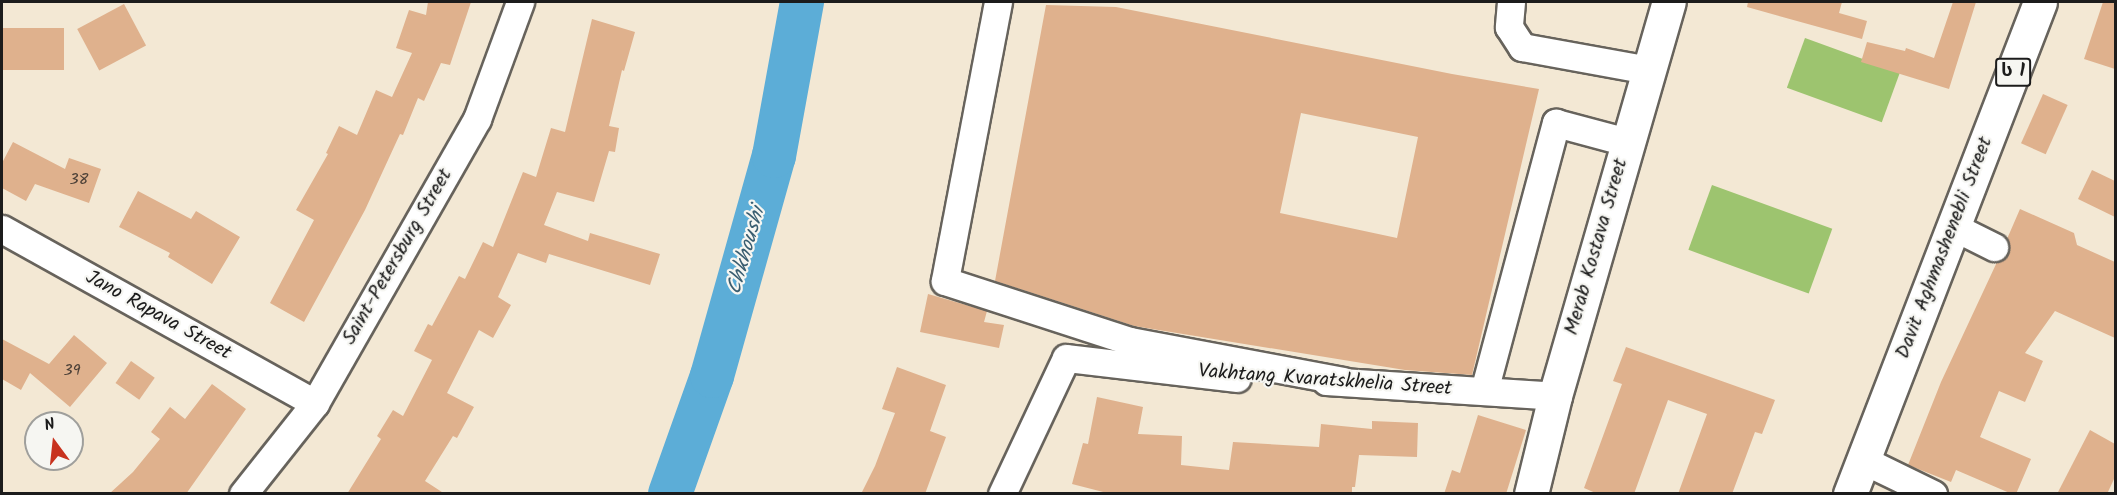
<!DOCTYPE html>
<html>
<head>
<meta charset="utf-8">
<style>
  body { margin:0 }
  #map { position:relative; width:2117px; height:495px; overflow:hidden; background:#f3e8d4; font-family:Kalam,"Noto Sans Georgian",sans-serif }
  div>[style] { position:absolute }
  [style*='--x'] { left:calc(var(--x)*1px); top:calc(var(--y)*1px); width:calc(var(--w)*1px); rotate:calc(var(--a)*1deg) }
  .green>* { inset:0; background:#9dc46f; transform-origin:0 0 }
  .river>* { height:44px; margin:-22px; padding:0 22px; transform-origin:22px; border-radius:22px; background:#5cadd7 }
  .building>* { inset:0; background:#dfb18d; transform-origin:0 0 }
  .roads { filter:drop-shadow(2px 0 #67635c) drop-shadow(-2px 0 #67635c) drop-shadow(0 2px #67635c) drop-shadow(0 -2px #67635c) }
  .minor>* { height:27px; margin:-13.5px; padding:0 13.5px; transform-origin:13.5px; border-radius:13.5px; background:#fff }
  .major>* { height:33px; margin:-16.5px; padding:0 16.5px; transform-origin:16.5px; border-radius:16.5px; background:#fff }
  .highway>* { height:33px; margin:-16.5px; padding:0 16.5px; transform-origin:16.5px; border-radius:16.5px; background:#fff }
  span { translate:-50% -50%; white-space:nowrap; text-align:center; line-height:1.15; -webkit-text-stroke:4.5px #f6f6f2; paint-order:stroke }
  .number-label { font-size:16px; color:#4d4138 }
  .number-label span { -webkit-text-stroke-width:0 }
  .shield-label span { padding:2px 4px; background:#f6f6f2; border:2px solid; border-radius:4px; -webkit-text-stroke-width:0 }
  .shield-label { font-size:18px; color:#1c1c1c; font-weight:700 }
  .street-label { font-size:20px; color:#1c1c1c }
  .water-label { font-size:21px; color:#395d70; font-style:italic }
  .frame { position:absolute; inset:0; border:3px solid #1c1c1c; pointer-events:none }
  .north { position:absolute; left:24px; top:411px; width:60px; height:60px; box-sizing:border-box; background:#f6f6f2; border:2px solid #9f9f9c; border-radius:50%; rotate:345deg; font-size:16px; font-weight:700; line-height:24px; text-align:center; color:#1c1c1c }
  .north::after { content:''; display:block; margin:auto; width:21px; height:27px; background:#c8321e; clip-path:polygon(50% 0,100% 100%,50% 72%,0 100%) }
</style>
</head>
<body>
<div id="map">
  <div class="green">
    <i style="left:1805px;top:38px;width:101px;height:53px;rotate:20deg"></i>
    <i style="left:1712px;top:185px;width:128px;height:69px;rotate:20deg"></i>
  </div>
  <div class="river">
    <i style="--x:670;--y:494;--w:125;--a:-70.4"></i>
    <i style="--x:712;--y:376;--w:229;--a:-74.3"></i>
    <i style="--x:774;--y:156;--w:157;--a:-79.7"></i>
  </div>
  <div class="building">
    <i style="clip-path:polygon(428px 2px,471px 2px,450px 65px,441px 63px,424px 101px,418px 98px,403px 135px,400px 134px,365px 210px,304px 322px,270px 303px,314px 220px,296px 210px,328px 154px,326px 153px,339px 126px,357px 135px,376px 90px,392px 97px,412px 53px,396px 48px,409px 10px,426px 15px)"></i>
    <i style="clip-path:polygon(1748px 2px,1842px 2px,1839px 13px,1867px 21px,1862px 39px,1747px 7px)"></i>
    <i style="clip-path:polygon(1953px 2px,1976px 2px,1949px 89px,1861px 62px,1867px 42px,1905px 51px,1906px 48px,1934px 58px)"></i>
    <i style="clip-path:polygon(2103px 2px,2115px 2px,2115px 69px,2084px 59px)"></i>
    <i style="left:124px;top:4px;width:47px;height:53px;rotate:62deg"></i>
    <i style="clip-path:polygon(evenodd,1046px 5px,1116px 7px,1452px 74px,1539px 89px,1472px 375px,1405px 370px,1134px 326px,995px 281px,1046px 5px,1301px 113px,1418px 137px,1397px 238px,1280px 213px,1301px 113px)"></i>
    <i style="clip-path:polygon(592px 19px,635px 32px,624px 71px,622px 70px,609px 126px,619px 128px,615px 152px,609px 151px,594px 202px,557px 192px,544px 225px,588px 241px,590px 233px,660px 254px,650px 285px,549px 254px,546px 263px,518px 253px,498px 297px,511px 305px,493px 338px,479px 330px,447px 393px,474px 407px,457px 438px,453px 436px,425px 481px,445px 494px,347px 494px,381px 439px,377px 436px,393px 410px,403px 416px,432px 360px,414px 351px,428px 324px,432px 326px,459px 276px,465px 279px,483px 242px,493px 247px,523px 172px,536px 177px,551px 128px,565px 132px)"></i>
    <i style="left:2px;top:28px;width:62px;height:42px"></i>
    <i style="left:2043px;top:94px;width:27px;height:54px;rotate:24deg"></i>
    <i style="clip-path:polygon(13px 142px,65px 169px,69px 158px,101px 169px,89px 203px,35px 184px,26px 201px,2px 188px,2px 163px)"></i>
    <i style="clip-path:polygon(2092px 170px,2115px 181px,2115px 217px,2078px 199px)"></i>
    <i style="clip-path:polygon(138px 191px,191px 219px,196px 211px,240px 237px,212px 284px,168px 257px,170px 253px,119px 227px)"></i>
    <i style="clip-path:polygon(2020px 209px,2074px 233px,2077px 245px,2115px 262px,2115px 338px,2055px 311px,2025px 353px,2043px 361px,2025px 402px,1999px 391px,1980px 437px,2031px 459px,2016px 494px,2012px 494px,1956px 470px,1951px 482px,1908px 465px,1941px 382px,1997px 262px,2008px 253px,2007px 239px)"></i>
    <i style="clip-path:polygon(928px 294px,987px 311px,984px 322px,1004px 325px,999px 348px,920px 332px)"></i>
    <i style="clip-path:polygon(74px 335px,107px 363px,70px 407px,30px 373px,21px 390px,2px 379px,2px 339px,49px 364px)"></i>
    <i style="clip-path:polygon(1626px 347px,1775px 400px,1762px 434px,1755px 432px,1732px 494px,1678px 494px,1707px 414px,1668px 400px,1634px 494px,1598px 494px,1584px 488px,1622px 384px,1613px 381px)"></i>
    <i style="left:131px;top:361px;width:29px;height:27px;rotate:35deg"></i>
    <i style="clip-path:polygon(897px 367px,946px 385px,930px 431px,946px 437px,925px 494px,861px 494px,875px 466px,895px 413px,882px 409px)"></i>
    <i style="clip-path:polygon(212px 384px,246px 409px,186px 494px,109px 494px,133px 472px,160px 439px,151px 432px,170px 407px,185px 419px)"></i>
    <i style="clip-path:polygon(1097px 397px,1143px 407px,1138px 434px,1182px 436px,1181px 465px,1229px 470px,1233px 442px,1319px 447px,1321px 424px,1372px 429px,1372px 421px,1418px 423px,1417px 457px,1359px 455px,1355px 487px,1352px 487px,1352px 494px,1111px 494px,1072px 484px,1083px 443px,1088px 444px)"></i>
    <i style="clip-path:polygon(1478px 415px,1526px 430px,1506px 494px,1444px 494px,1452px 470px,1460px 473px)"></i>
    <i style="clip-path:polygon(2090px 430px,2115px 444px,2115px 477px,2107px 494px,2057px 494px)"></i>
  </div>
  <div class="roads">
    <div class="minor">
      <i style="--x:998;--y:2;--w:284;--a:100.8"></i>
      <i style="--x:945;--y:281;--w:194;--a:18"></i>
      <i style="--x:1130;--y:341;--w:217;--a:10.6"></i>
      <i style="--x:1511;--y:2;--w:25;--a:95"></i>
      <i style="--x:1509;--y:27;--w:24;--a:57"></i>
      <i style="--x:1522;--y:47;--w:128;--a:10.3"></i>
      <i style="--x:1954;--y:227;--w:45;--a:26.6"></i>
      <i style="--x:2;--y:229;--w:358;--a:29.1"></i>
      <i style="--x:1326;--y:381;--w:229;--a:3.7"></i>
      <i style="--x:1484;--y:391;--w:278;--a:-75"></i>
      <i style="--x:1556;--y:123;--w:73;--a:15"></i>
      <i style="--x:1863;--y:460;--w:78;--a:25.9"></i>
      <i style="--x:243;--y:494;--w:116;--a:-51.6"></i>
      <i style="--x:315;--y:403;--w:327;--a:-60.3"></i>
      <i style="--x:477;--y:119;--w:125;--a:-69.8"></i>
      <i style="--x:1002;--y:494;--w:150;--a:-64.8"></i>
      <i style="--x:1066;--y:358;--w:172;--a:6.7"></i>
    </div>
    <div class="major">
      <i style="--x:1531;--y:494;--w:101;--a:-76.2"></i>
      <i style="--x:1555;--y:396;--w:410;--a:-73.9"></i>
    </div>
    <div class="highway">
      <i style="--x:1850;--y:494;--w:527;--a:-68.88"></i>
    </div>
  </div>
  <div class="number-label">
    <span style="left:79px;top:180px">38</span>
    <span style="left:72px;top:371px">39</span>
  </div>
  <div class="shield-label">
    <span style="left:2013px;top:72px">ს 1</span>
  </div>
  <div class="street-label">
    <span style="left:1597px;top:247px;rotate:-74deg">Merab Kostava Street</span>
    <span style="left:1945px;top:248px;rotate:-69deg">Davit Aghmashenebli Street</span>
    <span style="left:398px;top:257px;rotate:-60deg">Saint-Petersburg Street</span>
    <span style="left:158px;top:316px;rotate:29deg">Jano Rapava Street</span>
    <span style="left:1325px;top:381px;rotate:4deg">Vakhtang Kvaratskhelia Street</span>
  </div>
  <div class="water-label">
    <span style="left:747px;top:251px;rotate:-74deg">Chkhoushi</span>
  </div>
  <div class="frame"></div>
  <div class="north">N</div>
</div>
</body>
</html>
